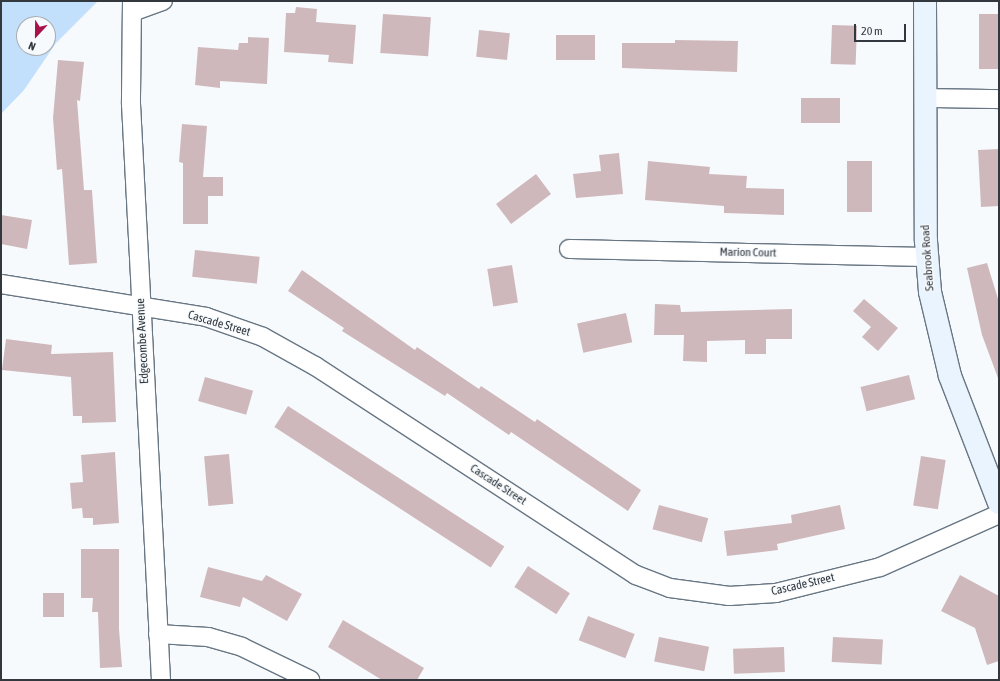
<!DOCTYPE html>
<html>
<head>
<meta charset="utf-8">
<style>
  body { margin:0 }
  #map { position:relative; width:1000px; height:681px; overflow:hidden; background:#f6fafd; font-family:"Asap Condensed",sans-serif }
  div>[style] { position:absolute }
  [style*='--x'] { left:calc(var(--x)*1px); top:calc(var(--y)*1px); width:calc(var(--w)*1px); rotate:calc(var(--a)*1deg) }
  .green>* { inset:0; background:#c2dffb }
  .building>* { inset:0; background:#cfb8bc; transform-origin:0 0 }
  .roads { filter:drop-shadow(1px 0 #687683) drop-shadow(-1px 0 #687683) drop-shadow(0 1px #687683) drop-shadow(0 -1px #687683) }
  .street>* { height:18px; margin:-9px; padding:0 9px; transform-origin:9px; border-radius:9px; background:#fff }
  .secondary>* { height:22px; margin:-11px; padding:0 11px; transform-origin:11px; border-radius:11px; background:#e9f4fe }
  span { translate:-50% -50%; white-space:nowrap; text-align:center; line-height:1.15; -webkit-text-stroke:3px #f6fafd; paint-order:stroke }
  .street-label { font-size:12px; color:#32383d }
  .frame { position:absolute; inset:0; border:2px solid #32383d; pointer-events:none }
  .north { position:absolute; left:16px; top:16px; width:40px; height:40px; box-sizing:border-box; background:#f6fafd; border:1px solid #a8acb0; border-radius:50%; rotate:202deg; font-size:11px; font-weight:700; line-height:16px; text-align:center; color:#32383d }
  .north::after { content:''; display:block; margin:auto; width:14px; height:18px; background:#a71349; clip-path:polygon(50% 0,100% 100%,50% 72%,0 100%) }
  .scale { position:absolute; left:854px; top:24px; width:52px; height:18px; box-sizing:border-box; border:2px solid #32383d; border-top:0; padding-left:5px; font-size:12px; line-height:14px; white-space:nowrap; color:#32383d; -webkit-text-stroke:3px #f6fafd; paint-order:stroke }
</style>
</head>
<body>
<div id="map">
  <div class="green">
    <i style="clip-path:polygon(evenodd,1px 1px,98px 1px,56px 43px,24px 90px,1px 114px,1px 1px,24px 24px,48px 24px,48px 48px,24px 48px,24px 24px)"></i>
  </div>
  <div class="building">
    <i style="clip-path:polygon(296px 7px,317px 9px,316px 22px,356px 25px,353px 64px,328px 62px,329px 55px,284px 52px,286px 13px,295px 13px)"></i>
    <i style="left:383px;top:14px;width:48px;height:39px;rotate:4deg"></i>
    <i style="left:979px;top:14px;width:20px;height:55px"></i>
    <i style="left:832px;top:25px;width:25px;height:39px;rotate:2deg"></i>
    <i style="left:479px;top:30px;width:31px;height:27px;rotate:6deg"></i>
    <i style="left:556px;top:35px;width:39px;height:25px"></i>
    <i style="clip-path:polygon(248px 37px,269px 38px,267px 84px,220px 81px,220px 88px,195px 85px,198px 47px,238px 50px,239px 43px,248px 43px)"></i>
    <i style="clip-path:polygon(675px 40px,738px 41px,737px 72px,622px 68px,622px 43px,675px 43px)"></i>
    <i style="clip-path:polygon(58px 60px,84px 62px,80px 101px,77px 100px,84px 190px,92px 190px,97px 263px,69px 265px,62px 169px,57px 170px,53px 118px)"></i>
    <i style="left:801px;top:98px;width:39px;height:25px"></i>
    <i style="clip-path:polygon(182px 124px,207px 126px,203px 177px,223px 177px,223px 196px,208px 196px,208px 224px,183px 224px,183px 163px,179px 162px)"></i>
    <i style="clip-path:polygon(999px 149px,999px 206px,981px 207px,978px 150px)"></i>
    <i style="clip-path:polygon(619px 153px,623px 194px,576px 198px,573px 174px,601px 171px,599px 155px)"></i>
    <i style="clip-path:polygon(648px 161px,710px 167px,709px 174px,747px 176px,746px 188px,784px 189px,784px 215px,724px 213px,724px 206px,645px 200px)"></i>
    <i style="left:847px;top:161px;width:25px;height:51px"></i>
    <i style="left:536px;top:174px;width:25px;height:50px;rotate:53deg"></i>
    <i style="clip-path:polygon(1px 215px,32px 220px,27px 249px,1px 244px)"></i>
    <i style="left:195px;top:250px;width:65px;height:27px;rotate:6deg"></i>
    <i style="clip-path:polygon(987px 263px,999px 302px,998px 378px,982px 335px,967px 268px)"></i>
    <i style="left:512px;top:265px;width:38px;height:25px;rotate:81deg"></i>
    <i style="clip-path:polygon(302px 270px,415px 350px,417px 347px,479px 389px,481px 386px,535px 422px,537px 419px,641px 490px,628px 511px,511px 432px,509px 435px,447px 393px,445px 396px,342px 331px,344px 328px,288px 291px)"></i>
    <i style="clip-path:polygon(864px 299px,898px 328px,878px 351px,862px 337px,871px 327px,853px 311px)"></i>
    <i style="clip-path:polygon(655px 304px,680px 305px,681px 312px,792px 309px,792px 339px,766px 339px,766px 354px,745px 354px,745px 340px,707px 341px,707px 362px,683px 361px,684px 335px,654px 335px)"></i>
    <i style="left:626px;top:313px;width:30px;height:50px;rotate:78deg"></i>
    <i style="clip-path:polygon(6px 339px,52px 345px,51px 354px,113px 352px,116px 422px,82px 423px,82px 416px,73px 416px,71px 377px,2px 370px)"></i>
    <i style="left:909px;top:375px;width:25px;height:50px;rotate:76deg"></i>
    <i style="left:205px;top:377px;width:50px;height:25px;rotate:16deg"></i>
    <i style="left:288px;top:406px;width:258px;height:25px;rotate:33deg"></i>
    <i style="clip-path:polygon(115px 452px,119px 523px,93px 525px,93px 518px,83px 518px,82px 508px,72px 509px,70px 483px,83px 482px,81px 455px)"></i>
    <i style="left:229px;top:454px;width:50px;height:25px;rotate:85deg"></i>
    <i style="left:921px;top:456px;width:25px;height:50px;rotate:9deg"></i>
    <i style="left:659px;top:505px;width:51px;height:25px;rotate:15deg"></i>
    <i style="clip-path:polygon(840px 505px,845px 529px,777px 544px,778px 550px,727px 556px,724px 531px,792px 523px,791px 515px)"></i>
    <i style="clip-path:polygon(81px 549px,119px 549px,119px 629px,122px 667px,100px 668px,98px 612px,92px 612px,93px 598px,81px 598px)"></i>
    <i style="left:528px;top:566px;width:50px;height:25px;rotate:33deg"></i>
    <i style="clip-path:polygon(208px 567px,262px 581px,266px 575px,302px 594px,287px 621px,243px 597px,240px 607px,200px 597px)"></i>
    <i style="clip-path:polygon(960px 575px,999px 596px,999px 661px,987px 665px,975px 628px,941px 611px)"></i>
    <i style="left:64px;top:593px;width:24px;height:21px;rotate:90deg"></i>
    <i style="left:588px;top:616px;width:50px;height:26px;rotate:21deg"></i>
    <i style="clip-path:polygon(343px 620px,424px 668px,417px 680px,382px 680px,328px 647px)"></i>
    <i style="left:659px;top:637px;width:51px;height:25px;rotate:11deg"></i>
    <i style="left:833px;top:637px;width:50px;height:25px;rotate:3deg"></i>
    <i style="left:784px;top:647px;width:25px;height:51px;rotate:88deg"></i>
  </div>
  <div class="roads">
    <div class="street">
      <i style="--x:132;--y:1;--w:103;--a:90.6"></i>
      <i style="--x:131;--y:104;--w:577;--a:87.02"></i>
      <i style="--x:132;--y:12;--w:33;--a:-20"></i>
      <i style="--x:927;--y:98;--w:72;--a:0.8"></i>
      <i style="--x:569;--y:249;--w:358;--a:1.3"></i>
      <i style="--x:1;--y:284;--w:208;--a:9.1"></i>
      <i style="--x:206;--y:317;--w:60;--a:19.3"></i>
      <i style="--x:263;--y:337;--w:60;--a:29.1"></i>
      <i style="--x:315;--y:366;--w:383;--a:33.1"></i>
      <i style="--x:636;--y:575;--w:36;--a:21"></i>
      <i style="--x:670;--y:588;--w:60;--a:7.7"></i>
      <i style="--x:729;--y:596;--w:47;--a:-3.7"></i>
      <i style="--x:776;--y:593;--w:107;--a:-14"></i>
      <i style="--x:880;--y:567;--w:130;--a:-24"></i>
      <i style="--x:158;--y:634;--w:50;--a:3.4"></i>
      <i style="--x:208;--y:637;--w:35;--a:16"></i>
      <i style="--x:242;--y:647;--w:76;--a:25.9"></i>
    </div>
    <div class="secondary">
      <i style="--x:925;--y:1;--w:240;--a:89.8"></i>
      <i style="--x:926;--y:241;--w:51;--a:85.5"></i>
      <i style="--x:930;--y:292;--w:86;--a:76.6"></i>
      <i style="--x:950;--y:376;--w:136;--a:68.9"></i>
    </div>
  </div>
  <div class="street-label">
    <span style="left:748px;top:253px;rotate:1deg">Marion Court</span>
    <span style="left:928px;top:258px;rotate:-94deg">Seabrook Road</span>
    <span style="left:219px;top:324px;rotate:16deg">Cascade Street</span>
    <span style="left:143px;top:341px;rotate:-93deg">Edgecombe Avenue</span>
    <span style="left:498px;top:485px;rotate:33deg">Cascade Street</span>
    <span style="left:803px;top:585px;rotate:-13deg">Cascade Street</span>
  </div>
  <div class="frame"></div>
  <div class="north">N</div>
  <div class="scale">20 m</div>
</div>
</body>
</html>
